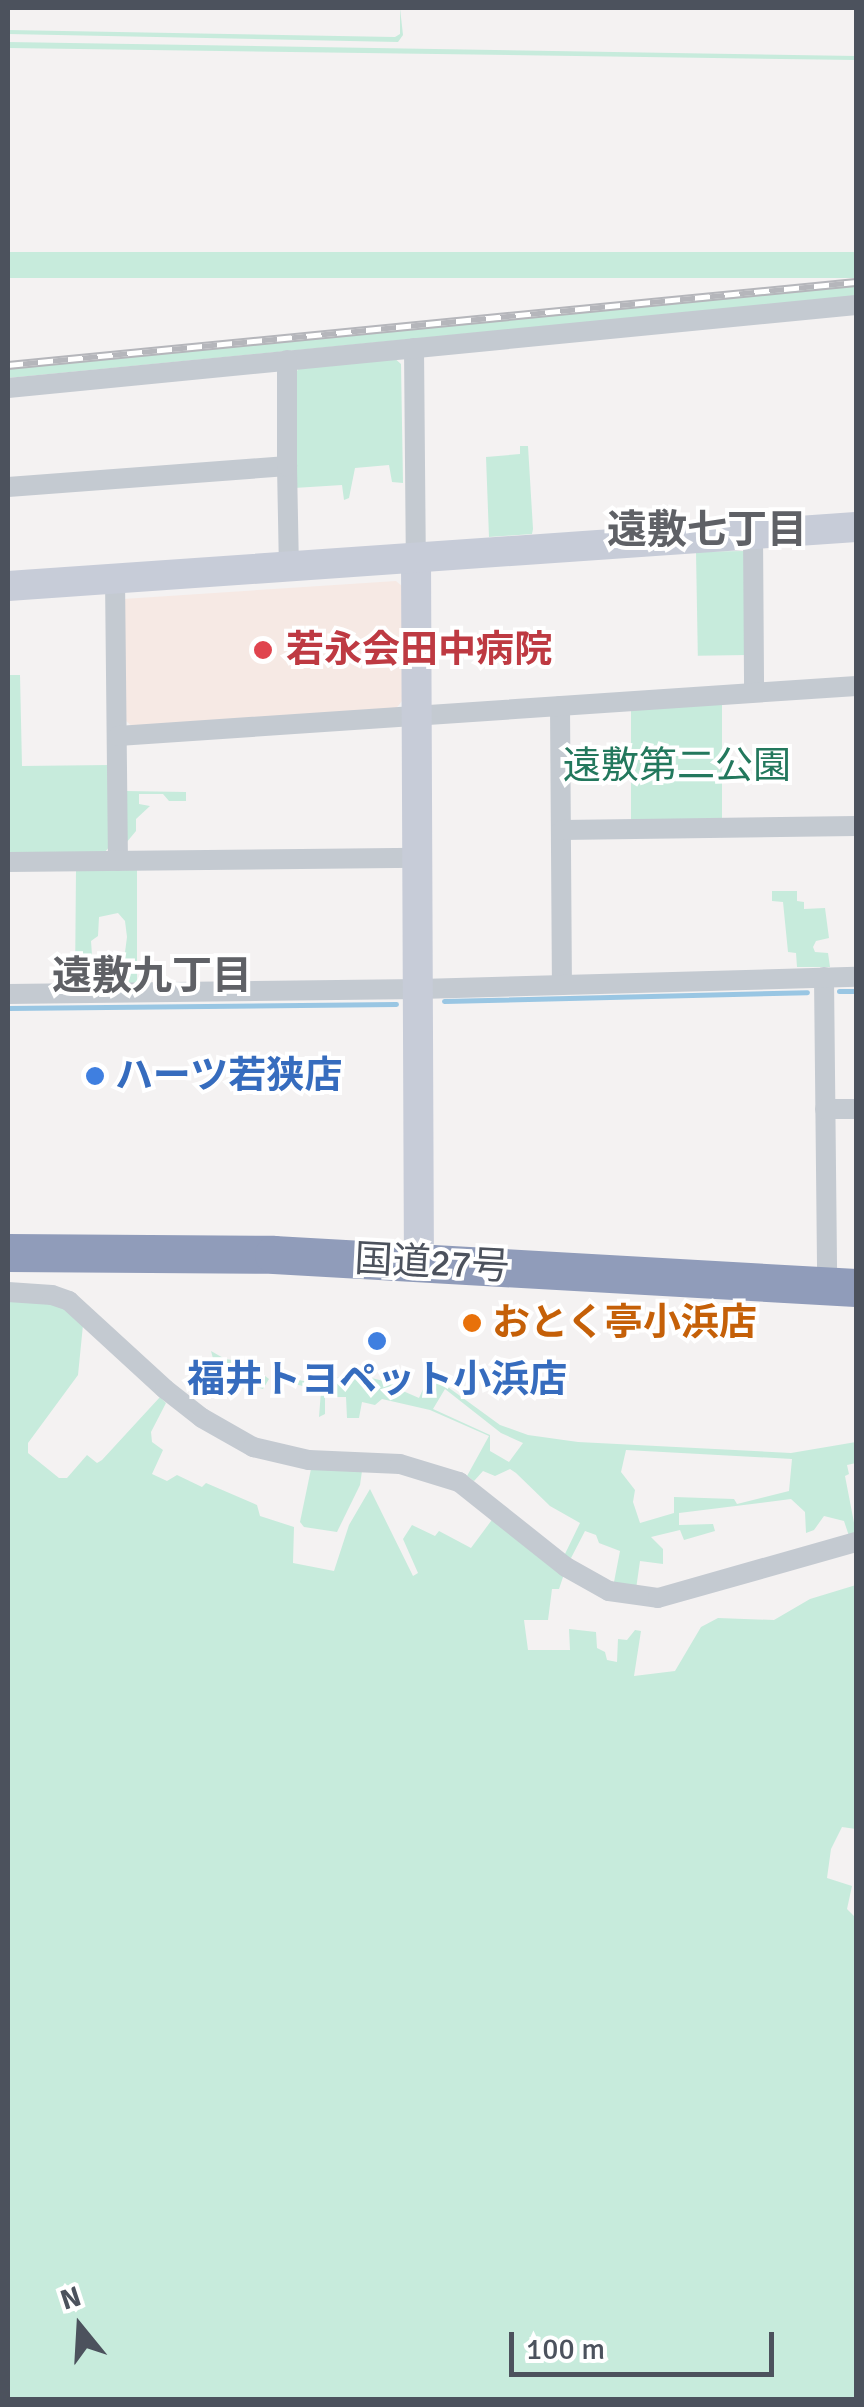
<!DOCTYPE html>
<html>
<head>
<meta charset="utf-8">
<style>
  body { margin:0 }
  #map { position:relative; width:864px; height:2407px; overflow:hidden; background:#f4f2f2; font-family:Signika,"Noto Sans JP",sans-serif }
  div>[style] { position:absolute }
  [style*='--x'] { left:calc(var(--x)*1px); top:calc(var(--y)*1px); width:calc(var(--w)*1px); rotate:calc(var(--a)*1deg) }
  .medical>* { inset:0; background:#f6e9e4 }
  .green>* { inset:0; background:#c7ebdc; transform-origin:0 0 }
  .stream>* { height:5px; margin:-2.5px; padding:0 2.5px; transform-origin:2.5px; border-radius:2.5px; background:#99c6e3 }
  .street>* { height:20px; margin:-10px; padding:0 10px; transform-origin:10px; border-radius:10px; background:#c4cad1 }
  .secondary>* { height:30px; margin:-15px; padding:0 15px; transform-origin:15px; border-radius:15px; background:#c7ccd8 }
  .highway>* { height:38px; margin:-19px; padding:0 19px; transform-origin:19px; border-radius:19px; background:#909cba }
  .rail>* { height:9px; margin-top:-4.5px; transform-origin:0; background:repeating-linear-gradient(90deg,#fff 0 15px,#b5b6bb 0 30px); box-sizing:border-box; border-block:2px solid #b5b6bb }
  .dots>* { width:28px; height:28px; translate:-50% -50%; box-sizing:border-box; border:5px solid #fff; border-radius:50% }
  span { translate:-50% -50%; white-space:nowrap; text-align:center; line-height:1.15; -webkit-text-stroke:8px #fff; paint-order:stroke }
  .health-label { font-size:38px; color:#be3a42; font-weight:700 }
  .left { translate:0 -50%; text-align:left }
  .park-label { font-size:38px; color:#23785d }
  .shop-label { font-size:38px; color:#366cbe; font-weight:700 }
  .street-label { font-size:38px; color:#4c525d }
  .food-label { font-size:38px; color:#c56008; font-weight:700 }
  .neighbourhood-label { font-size:40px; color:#5f6166; font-weight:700 }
  .frame { position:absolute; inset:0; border:10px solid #4c525d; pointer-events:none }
  .north { position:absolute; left:30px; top:2277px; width:100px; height:100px; -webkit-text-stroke:8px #fff; paint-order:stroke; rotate:342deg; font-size:28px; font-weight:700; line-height:40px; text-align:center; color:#4c525d }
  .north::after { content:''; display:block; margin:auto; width:35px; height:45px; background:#4c525d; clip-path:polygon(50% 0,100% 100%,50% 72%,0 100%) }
  .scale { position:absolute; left:509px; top:2332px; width:265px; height:45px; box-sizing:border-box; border:5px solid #4c525d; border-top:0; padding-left:12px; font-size:30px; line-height:35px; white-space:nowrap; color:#4c525d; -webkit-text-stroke:8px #fff; paint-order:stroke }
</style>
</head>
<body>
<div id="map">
  <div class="medical">
    <i style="clip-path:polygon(396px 581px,403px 587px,402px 701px,394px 711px,134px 728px,125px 720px,123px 599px)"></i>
  </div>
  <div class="green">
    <i style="clip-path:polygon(400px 8px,403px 35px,398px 42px,8px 34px,8px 30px,395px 37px,400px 34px)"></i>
    <i style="clip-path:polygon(8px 42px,856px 56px,856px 60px,8px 48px)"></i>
    <i style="left:856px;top:252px;width:26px;height:852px;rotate:90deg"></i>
    <i style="clip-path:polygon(856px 285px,856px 296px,8px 378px,8px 369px)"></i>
    <i style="clip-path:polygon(393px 357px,401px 364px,403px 483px,392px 482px,389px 465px,355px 468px,349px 498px,344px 500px,342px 485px,294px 488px,294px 375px,300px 367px)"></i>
    <i style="clip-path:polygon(520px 446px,528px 446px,533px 529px,532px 534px,489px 537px,486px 457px,520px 454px)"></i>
    <i style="left:745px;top:551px;width:104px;height:49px;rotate:89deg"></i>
    <i style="clip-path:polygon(8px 675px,20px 675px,22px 766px,110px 765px,111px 845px,104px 853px,8px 854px)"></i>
    <i style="left:722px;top:702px;width:120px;height:91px;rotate:90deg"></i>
    <i style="clip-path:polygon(126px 791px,186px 792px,186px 801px,169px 801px,163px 794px,139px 794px,139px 804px,150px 806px,136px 819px,136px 831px,126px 843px)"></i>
    <i style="clip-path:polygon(137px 868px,137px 983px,121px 983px,127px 937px,125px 921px,118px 913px,99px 917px,98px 936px,91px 941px,94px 983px,75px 983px,76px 869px)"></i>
    <i style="clip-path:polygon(772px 891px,797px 891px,797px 901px,804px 902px,804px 909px,825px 908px,829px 938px,816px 941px,813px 947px,815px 952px,828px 953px,830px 967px,797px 967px,796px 953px,788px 952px,783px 902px,772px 901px)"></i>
    <i style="clip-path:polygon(8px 1299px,61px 1305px,83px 1325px,78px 1375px,28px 1443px,28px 1453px,59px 1478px,67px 1478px,87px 1455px,97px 1463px,102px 1460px,160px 1397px,166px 1403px,151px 1432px,152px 1442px,163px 1450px,152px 1474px,167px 1481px,177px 1475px,202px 1487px,206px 1483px,257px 1505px,260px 1516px,294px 1527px,293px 1563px,334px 1571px,349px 1525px,370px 1489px,413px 1576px,418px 1573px,403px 1539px,412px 1525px,435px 1536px,439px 1531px,471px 1548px,494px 1517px,563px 1577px,559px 1589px,552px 1589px,548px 1620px,524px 1620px,528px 1650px,570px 1650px,569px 1629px,596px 1632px,597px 1648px,605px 1652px,607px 1660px,617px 1662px,618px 1639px,627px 1640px,635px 1630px,641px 1631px,634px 1676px,675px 1671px,701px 1627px,718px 1618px,774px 1620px,810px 1599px,856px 1585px,856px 1829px,842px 1827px,831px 1849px,827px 1878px,852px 1886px,847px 1909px,856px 1918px,856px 2399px,8px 2400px)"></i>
    <i style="clip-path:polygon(211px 1351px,225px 1359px,247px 1362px,269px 1379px,263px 1389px,220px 1376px,223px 1369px,215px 1366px)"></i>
    <i style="clip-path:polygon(evenodd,352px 1373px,403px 1386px,403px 1391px,419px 1398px,430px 1374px,500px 1425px,528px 1435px,578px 1442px,791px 1453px,856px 1442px,856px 1463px,847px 1465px,849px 1474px,845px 1476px,856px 1533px,849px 1536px,844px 1521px,824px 1516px,814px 1530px,806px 1533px,805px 1512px,791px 1499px,679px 1513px,679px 1525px,713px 1524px,715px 1531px,684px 1540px,680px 1530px,651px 1537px,663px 1549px,663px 1564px,640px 1561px,636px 1589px,614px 1582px,620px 1551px,599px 1543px,596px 1535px,585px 1531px,570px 1560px,564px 1556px,580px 1523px,550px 1506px,516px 1473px,510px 1469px,495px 1476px,483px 1471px,474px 1481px,467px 1476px,489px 1436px,430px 1410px,382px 1399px,375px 1405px,362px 1402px,359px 1418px,347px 1418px,346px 1397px,325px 1397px,325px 1414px,319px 1417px,321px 1391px,280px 1380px,281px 1376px,317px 1384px,352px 1373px,445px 1389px,501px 1433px,523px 1443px,509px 1462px,490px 1451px,490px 1435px,433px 1409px,445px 1389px,352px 1373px,626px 1450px,792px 1459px,789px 1491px,737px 1504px,734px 1499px,674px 1497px,674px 1513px,640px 1523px,633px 1502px,635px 1490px,621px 1472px,626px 1450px)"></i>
    <i style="clip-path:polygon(311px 1469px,362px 1471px,360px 1485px,337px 1532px,304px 1527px,300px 1522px)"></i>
  </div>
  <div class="stream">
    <i style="--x:839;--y:991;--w:17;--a:0"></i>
    <i style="--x:444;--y:1001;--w:363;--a:-1.4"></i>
    <i style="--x:8;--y:1008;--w:388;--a:-0.6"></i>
  </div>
  <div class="street">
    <i style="--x:414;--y:348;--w:210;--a:89.5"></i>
    <i style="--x:8;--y:388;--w:852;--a:-5.59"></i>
    <i style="--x:287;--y:466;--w:100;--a:88.9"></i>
    <i style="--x:8;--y:487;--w:280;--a:-4.3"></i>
    <i style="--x:287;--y:466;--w:106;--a:-90"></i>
    <i style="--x:753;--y:534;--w:158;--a:89.6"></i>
    <i style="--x:115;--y:578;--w:283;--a:89.4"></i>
    <i style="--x:560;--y:706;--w:279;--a:89.6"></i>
    <i style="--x:118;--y:736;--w:740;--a:-3.88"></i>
    <i style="--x:562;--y:830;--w:294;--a:-0.8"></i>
    <i style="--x:8;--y:862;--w:411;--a:-0.6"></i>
    <i style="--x:824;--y:977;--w:309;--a:89.4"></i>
    <i style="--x:8;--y:994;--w:412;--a:-0.7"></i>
    <i style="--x:420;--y:989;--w:436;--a:-1.6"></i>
    <i style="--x:825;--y:1109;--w:31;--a:0"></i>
    <i style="--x:8;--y:1292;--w:44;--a:3.9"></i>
    <i style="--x:52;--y:1295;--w:18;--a:19"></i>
    <i style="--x:69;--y:1301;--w:130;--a:42.5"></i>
    <i style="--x:165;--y:1389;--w:47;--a:38.1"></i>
    <i style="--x:202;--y:1418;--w:59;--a:29.6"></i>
    <i style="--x:253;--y:1447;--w:57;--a:13.1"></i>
    <i style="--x:309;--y:1460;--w:91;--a:2.5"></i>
    <i style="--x:400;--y:1464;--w:62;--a:17"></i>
    <i style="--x:459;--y:1482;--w:137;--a:38.5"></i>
    <i style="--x:566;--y:1567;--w:49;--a:29.2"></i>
    <i style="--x:609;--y:1591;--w:49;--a:8.1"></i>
    <i style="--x:658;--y:1598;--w:206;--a:-15.8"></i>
  </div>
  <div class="secondary">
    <i style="--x:416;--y:558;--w:705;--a:89.76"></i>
    <i style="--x:8;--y:586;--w:850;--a:-3.98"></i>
  </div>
  <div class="highway">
    <i style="--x:8;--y:1253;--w:266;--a:0.4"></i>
    <i style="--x:274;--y:1255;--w:583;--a:3.25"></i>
  </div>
  <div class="rail">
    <i style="--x:8;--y:365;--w:852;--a:-5.59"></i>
  </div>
  <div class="dots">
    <i style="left:263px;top:650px;background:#e0444e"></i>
    <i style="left:95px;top:1076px;background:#3f7fe0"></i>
    <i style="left:472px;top:1323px;background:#e8710a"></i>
    <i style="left:377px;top:1341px;background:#3f7fe0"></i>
  </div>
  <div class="health-label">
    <span class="left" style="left:286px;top:650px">若永会田中病院</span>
  </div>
  <div class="park-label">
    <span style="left:677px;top:766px">遠敷第二公園</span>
  </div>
  <div class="shop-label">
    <span class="left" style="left:115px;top:1076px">ハーツ若狭店</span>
    <span style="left:377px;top:1380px">福井トヨペット小浜店</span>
  </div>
  <div class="street-label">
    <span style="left:432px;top:1263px;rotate:3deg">国道27号</span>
  </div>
  <div class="food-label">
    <span class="left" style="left:492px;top:1323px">おとく亭小浜店</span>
  </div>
  <div class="neighbourhood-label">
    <span style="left:707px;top:530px">遠敷七丁目</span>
    <span style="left:152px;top:976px">遠敷九丁目</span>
  </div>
  <div class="frame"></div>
  <div class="north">N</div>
  <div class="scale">100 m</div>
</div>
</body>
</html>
